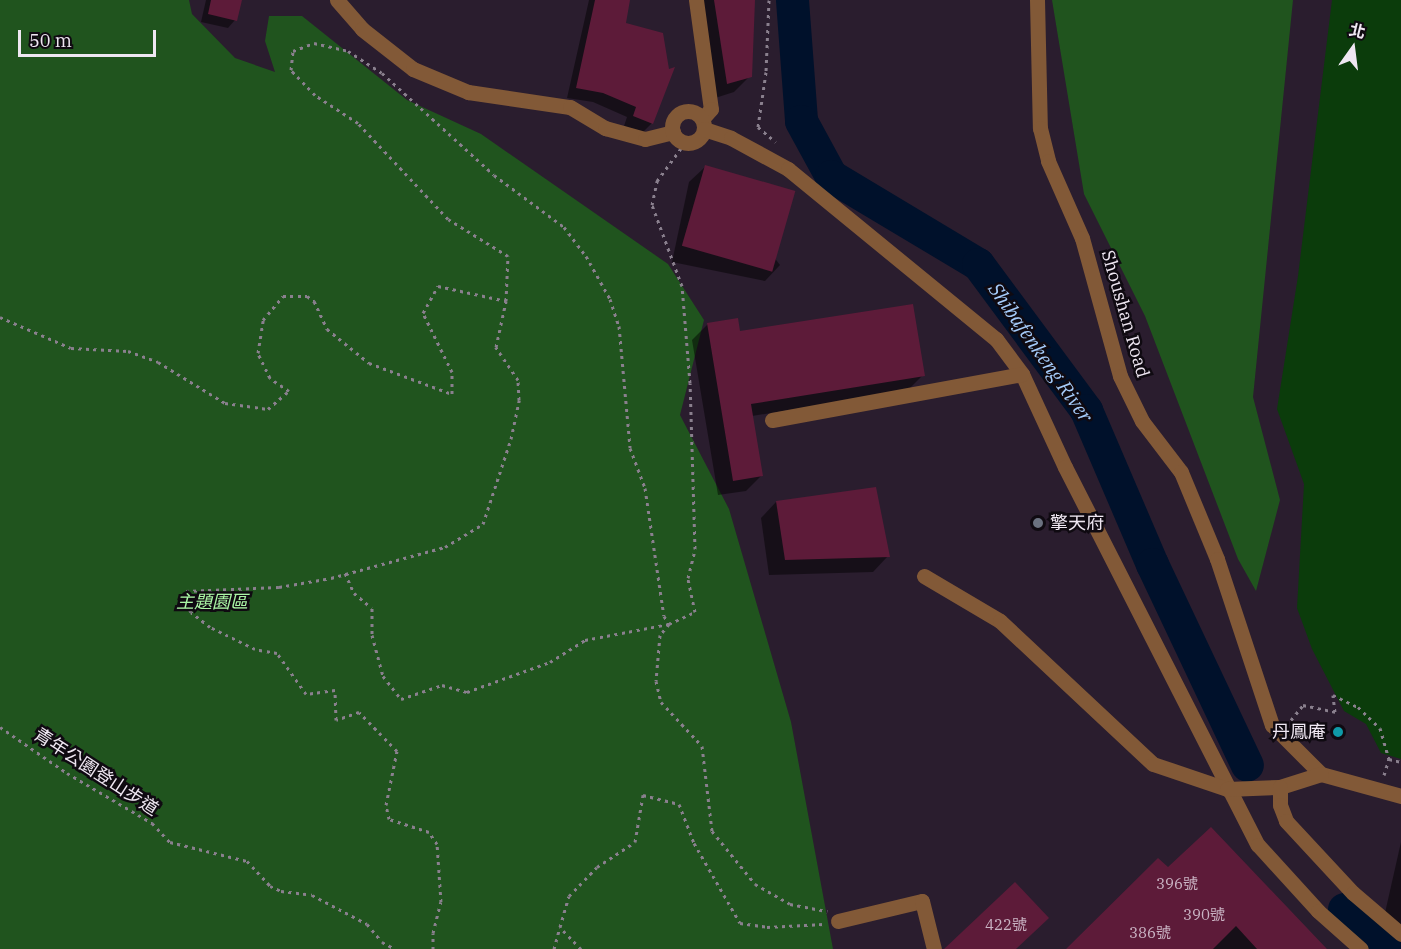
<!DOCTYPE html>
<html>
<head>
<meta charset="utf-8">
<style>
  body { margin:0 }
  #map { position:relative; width:1401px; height:949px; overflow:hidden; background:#2a1d2e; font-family:"IBM Plex Serif","Noto Sans TC",serif }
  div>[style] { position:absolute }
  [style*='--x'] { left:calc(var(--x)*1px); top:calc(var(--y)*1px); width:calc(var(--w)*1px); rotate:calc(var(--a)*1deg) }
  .green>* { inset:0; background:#0b3c0b }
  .forest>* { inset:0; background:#20541e }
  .shadow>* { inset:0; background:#0007 }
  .river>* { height:33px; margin:-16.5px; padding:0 16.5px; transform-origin:16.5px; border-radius:16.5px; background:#00112b }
  .building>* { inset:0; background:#5d1b39; transform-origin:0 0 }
  .path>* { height:3px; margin-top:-1.5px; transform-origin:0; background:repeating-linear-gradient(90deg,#8a808e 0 3px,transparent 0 7.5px) }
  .minor>* { height:15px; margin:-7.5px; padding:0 7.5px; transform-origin:7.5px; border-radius:7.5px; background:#825937 }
  .minor>.ring { margin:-7.5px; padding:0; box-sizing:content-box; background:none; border:15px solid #825937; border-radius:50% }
  .dots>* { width:16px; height:16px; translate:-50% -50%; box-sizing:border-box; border:3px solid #0f0a11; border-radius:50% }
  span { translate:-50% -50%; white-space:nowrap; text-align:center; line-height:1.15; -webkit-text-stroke:5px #0f0a11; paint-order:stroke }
  .number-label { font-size:15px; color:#cab4c4 }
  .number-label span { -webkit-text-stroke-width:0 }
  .street-label { font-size:18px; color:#efe7f2 }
  .poi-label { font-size:18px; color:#efe7f2 }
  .left { translate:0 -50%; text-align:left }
  .right { translate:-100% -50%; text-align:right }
  .park-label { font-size:18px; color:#abf7a6; font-style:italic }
  .water-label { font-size:20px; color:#a5cbfa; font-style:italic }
  .north { position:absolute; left:1323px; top:18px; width:60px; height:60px; -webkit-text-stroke:4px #0f0a11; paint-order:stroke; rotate:14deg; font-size:16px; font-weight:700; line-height:24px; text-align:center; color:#efe7f2 }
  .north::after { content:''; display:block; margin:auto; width:21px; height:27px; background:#efe7f2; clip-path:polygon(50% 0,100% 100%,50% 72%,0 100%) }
  .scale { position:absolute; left:18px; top:30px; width:138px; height:27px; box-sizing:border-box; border:3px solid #efe7f2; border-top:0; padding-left:8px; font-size:18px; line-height:21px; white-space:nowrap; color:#efe7f2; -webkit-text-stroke:4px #0f0a11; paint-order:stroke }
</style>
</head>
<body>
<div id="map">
  <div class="green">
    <i style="clip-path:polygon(1332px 0,1401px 0,1401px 759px,1381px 753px,1366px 724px,1344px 711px,1312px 649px,1297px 608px,1304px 484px,1277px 409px,1298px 276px)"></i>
  </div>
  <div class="forest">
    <i style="clip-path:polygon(0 0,189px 0,192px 14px,235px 58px,275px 72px,265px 41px,269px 16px,302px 16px,407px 100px,481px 134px,668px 264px,704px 320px,680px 415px,729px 509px,791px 722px,833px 949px,0 949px)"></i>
    <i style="clip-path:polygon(1052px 0,1293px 0,1253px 397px,1280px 500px,1256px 591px,1238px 559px,1145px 316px,1084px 194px)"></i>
  </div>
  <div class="shadow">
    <i style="clip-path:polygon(206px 0,240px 0,235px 20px,228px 28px,201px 22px)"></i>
    <i style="clip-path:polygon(589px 0,629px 0,624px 24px,652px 123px,642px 133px,624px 126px,627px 117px,593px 102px,567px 98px)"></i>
    <i style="clip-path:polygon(696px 0,754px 0,750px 76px,734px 92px,712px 99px)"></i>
    <i style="clip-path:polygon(705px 167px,780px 265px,765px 281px,672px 262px,689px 182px)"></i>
    <i style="clip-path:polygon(708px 324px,738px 333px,923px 375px,907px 391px,752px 416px,762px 475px,746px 491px,718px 495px,692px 340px)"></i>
    <i style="clip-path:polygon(776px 502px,888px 556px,873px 572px,769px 575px,761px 518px)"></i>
    <i style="clip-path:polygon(1401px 842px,1401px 931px,1382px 926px)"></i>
    <i style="clip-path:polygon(1168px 869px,1327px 949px,1069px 949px)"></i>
  </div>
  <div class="river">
    <i style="--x:792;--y:0;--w:121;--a:85.7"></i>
    <i style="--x:801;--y:121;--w:63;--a:61.4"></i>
    <i style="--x:831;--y:176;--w:171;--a:30.9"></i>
    <i style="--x:978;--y:264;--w:182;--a:53.5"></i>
    <i style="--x:1086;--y:410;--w:168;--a:66.8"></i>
    <i style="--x:1152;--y:564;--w:222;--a:64.7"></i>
    <i style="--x:1344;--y:909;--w:63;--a:39.2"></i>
  </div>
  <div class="building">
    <i style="clip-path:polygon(211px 0,242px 0,237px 21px,208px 14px)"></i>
    <i style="clip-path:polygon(595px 0,630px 0,626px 23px,663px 33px,669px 69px,675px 67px,653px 124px,633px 116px,636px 107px,603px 93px,576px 88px)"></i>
    <i style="clip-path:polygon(714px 0,755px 0,752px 77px,727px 84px)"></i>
    <i style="left:705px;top:165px;width:94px;height:84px;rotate:16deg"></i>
    <i style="clip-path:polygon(913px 304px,925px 376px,751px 404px,763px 476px,733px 481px,707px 323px,738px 318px,740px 331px)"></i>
    <i style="clip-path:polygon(876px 487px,890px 557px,785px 560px,776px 501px)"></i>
    <i style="clip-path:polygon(1211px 827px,1327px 949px,1257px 949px,1236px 926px,1213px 949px,1066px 949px,1158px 858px,1168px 867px)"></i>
    <i style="clip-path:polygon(1015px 882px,1049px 918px,1016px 949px,944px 949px)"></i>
  </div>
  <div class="path">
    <i style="--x:769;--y:0;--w:72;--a:92.4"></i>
    <i style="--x:766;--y:72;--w:56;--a:98.3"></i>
    <i style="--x:758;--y:127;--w:23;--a:40"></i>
    <i style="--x:0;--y:317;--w:77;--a:23.6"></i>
    <i style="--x:71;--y:348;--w:57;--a:3"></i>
    <i style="--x:128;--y:351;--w:32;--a:20"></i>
    <i style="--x:158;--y:362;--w:79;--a:31.5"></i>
    <i style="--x:225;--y:403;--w:43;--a:7.9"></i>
    <i style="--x:268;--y:409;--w:28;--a:-41"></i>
    <i style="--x:289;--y:391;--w:23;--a:-146"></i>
    <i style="--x:270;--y:378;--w:28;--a:-116"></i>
    <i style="--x:258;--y:353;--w:33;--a:-81"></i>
    <i style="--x:263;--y:320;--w:31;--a:-50"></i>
    <i style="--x:283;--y:296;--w:24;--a:0"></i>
    <i style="--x:307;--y:296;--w:9;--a:36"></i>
    <i style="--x:314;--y:301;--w:31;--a:65"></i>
    <i style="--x:327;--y:329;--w:54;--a:39"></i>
    <i style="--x:369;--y:363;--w:89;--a:20.5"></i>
    <i style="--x:452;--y:394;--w:22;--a:-90"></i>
    <i style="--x:452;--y:372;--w:66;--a:-116.2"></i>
    <i style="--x:423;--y:313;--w:31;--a:-61"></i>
    <i style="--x:438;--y:286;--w:70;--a:12.4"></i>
    <i style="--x:345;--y:573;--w:22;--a:66"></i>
    <i style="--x:354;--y:593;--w:23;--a:40"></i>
    <i style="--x:372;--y:608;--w:27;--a:90"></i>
    <i style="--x:372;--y:635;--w:42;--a:75"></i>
    <i style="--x:383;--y:676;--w:29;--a:52"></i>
    <i style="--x:401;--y:699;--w:43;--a:-18.9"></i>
    <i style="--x:442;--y:685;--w:26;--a:16"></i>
    <i style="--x:467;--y:692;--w:88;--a:-19.9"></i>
    <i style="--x:550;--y:662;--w:41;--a:-32.2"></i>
    <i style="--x:585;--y:640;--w:86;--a:-10.8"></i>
    <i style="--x:669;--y:624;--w:14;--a:129"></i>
    <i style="--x:660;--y:635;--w:46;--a:95"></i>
    <i style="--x:656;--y:681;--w:22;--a:77"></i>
    <i style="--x:661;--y:702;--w:60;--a:47"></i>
    <i style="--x:702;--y:746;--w:86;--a:83.3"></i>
    <i style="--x:712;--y:831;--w:68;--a:50.9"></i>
    <i style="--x:755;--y:884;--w:40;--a:29.7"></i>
    <i style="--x:790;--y:904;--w:38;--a:11"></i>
    <i style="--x:1333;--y:695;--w:28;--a:26"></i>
    <i style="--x:1358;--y:707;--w:30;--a:44"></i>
    <i style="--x:1380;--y:728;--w:32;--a:74"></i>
    <i style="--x:1389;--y:759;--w:12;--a:14"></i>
    <i style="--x:1291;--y:720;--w:19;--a:-51"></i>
    <i style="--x:1303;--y:705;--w:33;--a:12"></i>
    <i style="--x:1335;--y:712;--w:17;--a:-97"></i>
    <i style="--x:0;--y:727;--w:81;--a:34.5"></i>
    <i style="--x:67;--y:773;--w:99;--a:30.5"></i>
    <i style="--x:152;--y:823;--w:26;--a:47"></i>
    <i style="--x:170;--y:842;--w:79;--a:13.9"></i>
    <i style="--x:247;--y:861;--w:34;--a:47"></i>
    <i style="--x:270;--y:886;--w:12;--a:24"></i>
    <i style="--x:281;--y:891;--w:31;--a:7"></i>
    <i style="--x:312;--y:895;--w:62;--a:27.8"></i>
    <i style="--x:367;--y:924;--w:23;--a:50"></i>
    <i style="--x:382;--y:942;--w:15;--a:28"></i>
    <i style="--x:1384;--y:775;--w:17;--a:-73"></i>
    <i style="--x:433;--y:949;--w:16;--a:-90"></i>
    <i style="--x:433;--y:933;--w:32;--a:-76"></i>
    <i style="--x:441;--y:902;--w:58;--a:-93.9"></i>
    <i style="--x:437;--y:844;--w:14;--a:-124"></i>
    <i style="--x:429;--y:832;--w:42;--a:-162"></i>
    <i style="--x:389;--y:819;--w:14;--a:-102"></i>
    <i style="--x:386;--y:805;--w:55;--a:-78.5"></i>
    <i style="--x:397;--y:751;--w:54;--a:-134.3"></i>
    <i style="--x:359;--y:712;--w:24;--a:161"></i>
    <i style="--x:336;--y:720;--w:30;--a:-92"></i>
    <i style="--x:335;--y:690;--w:29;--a:172"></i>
    <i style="--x:306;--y:694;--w:50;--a:-125.3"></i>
    <i style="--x:277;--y:653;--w:22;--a:-170"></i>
    <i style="--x:255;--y:649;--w:50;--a:-153.9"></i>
    <i style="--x:210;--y:627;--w:24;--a:-142"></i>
    <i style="--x:191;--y:612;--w:12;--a:-121"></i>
    <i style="--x:185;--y:602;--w:11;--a:-85"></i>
    <i style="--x:186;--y:591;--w:93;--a:-2.5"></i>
    <i style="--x:279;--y:587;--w:53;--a:-9.8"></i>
    <i style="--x:331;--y:578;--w:118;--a:-15.2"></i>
    <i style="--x:445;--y:547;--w:44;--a:-31.2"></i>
    <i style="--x:483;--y:524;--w:89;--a:-71.8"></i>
    <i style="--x:511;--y:439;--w:40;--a:-78"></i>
    <i style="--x:519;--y:400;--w:20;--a:-93"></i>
    <i style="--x:518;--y:380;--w:40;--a:-124"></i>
    <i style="--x:496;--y:347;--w:47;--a:-77.7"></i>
    <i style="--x:506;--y:301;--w:45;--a:-87.5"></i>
    <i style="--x:508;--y:256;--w:70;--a:-148.3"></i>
    <i style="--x:448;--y:219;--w:132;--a:-133.2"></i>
    <i style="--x:358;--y:123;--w:51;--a:-146.9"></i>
    <i style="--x:315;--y:95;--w:35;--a:-134"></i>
    <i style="--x:291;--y:70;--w:19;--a:-84"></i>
    <i style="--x:293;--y:51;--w:22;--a:-21"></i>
    <i style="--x:314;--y:43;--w:35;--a:13"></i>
    <i style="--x:348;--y:51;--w:40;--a:32.9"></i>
    <i style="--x:382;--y:73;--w:151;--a:42.3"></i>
    <i style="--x:494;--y:175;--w:87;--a:36.6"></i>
    <i style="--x:564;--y:227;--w:36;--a:53"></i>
    <i style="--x:586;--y:256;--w:49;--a:60.8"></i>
    <i style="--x:610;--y:299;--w:28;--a:72"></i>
    <i style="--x:619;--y:326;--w:122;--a:84.8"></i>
    <i style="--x:630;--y:448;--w:43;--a:69.4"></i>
    <i style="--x:645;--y:488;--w:129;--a:81.6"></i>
    <i style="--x:664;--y:616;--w:9;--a:58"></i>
    <i style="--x:669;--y:624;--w:29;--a:-25"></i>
    <i style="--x:695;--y:612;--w:35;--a:-102"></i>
    <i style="--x:688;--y:578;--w:30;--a:-76"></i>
    <i style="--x:695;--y:549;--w:166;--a:-91.7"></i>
    <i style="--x:690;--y:383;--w:97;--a:-94.7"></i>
    <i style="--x:682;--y:286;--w:86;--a:-110.3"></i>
    <i style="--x:652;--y:205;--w:25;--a:-78"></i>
    <i style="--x:657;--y:181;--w:42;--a:-53.7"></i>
    <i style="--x:554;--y:949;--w:23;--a:-75"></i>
    <i style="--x:581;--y:949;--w:30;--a:-134"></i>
    <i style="--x:560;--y:927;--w:32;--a:-74"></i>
    <i style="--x:569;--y:896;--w:40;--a:-46"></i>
    <i style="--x:597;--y:867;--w:45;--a:-33.3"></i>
    <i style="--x:635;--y:842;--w:48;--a:-80.3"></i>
    <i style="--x:643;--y:795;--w:37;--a:14"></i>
    <i style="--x:679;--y:804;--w:42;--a:69"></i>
    <i style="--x:694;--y:843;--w:92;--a:60.1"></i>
    <i style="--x:740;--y:923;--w:27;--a:8"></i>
    <i style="--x:767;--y:927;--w:57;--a:-3"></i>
  </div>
  <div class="minor">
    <i style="--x:337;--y:0;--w:38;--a:49"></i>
    <i style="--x:362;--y:29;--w:65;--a:38.1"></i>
    <i style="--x:413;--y:69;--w:60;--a:22.7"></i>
    <i style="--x:468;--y:92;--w:103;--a:8.4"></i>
    <i style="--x:570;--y:107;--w:41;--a:31"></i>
    <i style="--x:605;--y:128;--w:41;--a:15.4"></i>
    <i style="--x:645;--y:139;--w:29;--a:-14"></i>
    <i style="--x:696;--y:0;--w:110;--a:82.2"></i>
    <i style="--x:711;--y:109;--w:13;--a:132"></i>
    <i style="--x:1037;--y:0;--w:128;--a:88.7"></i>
    <i style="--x:1040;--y:128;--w:34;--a:76"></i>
    <i style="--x:1048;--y:161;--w:84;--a:66.2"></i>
    <i style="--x:1082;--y:238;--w:143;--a:74.6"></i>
    <i style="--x:1120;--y:376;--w:50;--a:63.9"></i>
    <i style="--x:1142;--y:421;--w:64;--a:52.6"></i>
    <i style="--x:1181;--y:472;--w:94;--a:67.5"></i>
    <i style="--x:1217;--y:559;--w:175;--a:71.7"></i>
    <i style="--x:1272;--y:725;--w:69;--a:45"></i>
    <i style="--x:1321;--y:774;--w:83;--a:15.4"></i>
    <i class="ring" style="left:672px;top:111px;width:17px;height:17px"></i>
    <i style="--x:704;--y:129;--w:28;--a:18"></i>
    <i style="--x:731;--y:138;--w:65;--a:28.5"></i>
    <i style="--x:788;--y:169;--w:269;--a:39.3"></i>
    <i style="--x:996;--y:339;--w:44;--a:53.4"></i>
    <i style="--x:1022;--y:374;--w:102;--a:65.2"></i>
    <i style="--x:1065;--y:467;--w:424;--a:63"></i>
    <i style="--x:1258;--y:845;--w:89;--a:47.7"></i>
    <i style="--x:1318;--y:911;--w:57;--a:41.5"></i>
    <i style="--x:772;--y:420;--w:254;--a:-10.4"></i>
    <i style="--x:924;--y:576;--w:88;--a:30.6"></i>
    <i style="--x:1000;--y:621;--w:209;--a:43.1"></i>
    <i style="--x:1153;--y:764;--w:78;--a:18.7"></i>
    <i style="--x:1227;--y:789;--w:53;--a:-2.2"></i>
    <i style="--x:1280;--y:787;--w:43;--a:-17.6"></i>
    <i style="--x:1280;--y:787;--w:18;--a:90"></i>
    <i style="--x:1280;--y:805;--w:17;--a:69"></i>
    <i style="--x:1286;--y:821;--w:98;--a:47.1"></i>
    <i style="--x:1353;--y:893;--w:63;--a:40.5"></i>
    <i style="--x:838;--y:921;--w:86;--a:-13.4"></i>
    <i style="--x:922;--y:901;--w:49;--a:76"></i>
  </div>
  <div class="dots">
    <i style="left:1038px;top:523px;background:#6b7280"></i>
    <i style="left:1338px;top:732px;background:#0f9aa8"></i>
  </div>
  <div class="number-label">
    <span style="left:1177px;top:884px">396號</span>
    <span style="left:1204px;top:915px">390號</span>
    <span style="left:1006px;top:925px">422號</span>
    <span style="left:1150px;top:933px">386號</span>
  </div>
  <div class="street-label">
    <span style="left:1125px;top:314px;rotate:74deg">Shoushan Road</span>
    <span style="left:96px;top:772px;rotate:33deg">青年公園登山步道</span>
  </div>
  <div class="poi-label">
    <span class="left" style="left:1050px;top:523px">擎天府</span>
    <span class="right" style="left:1326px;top:732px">丹鳳庵</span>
  </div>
  <div class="park-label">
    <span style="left:212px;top:602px">主題園區</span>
  </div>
  <div class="water-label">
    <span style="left:1041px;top:352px;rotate:55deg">Shibafenkeng River</span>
  </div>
  <div class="north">北</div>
  <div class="scale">50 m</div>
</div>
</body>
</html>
